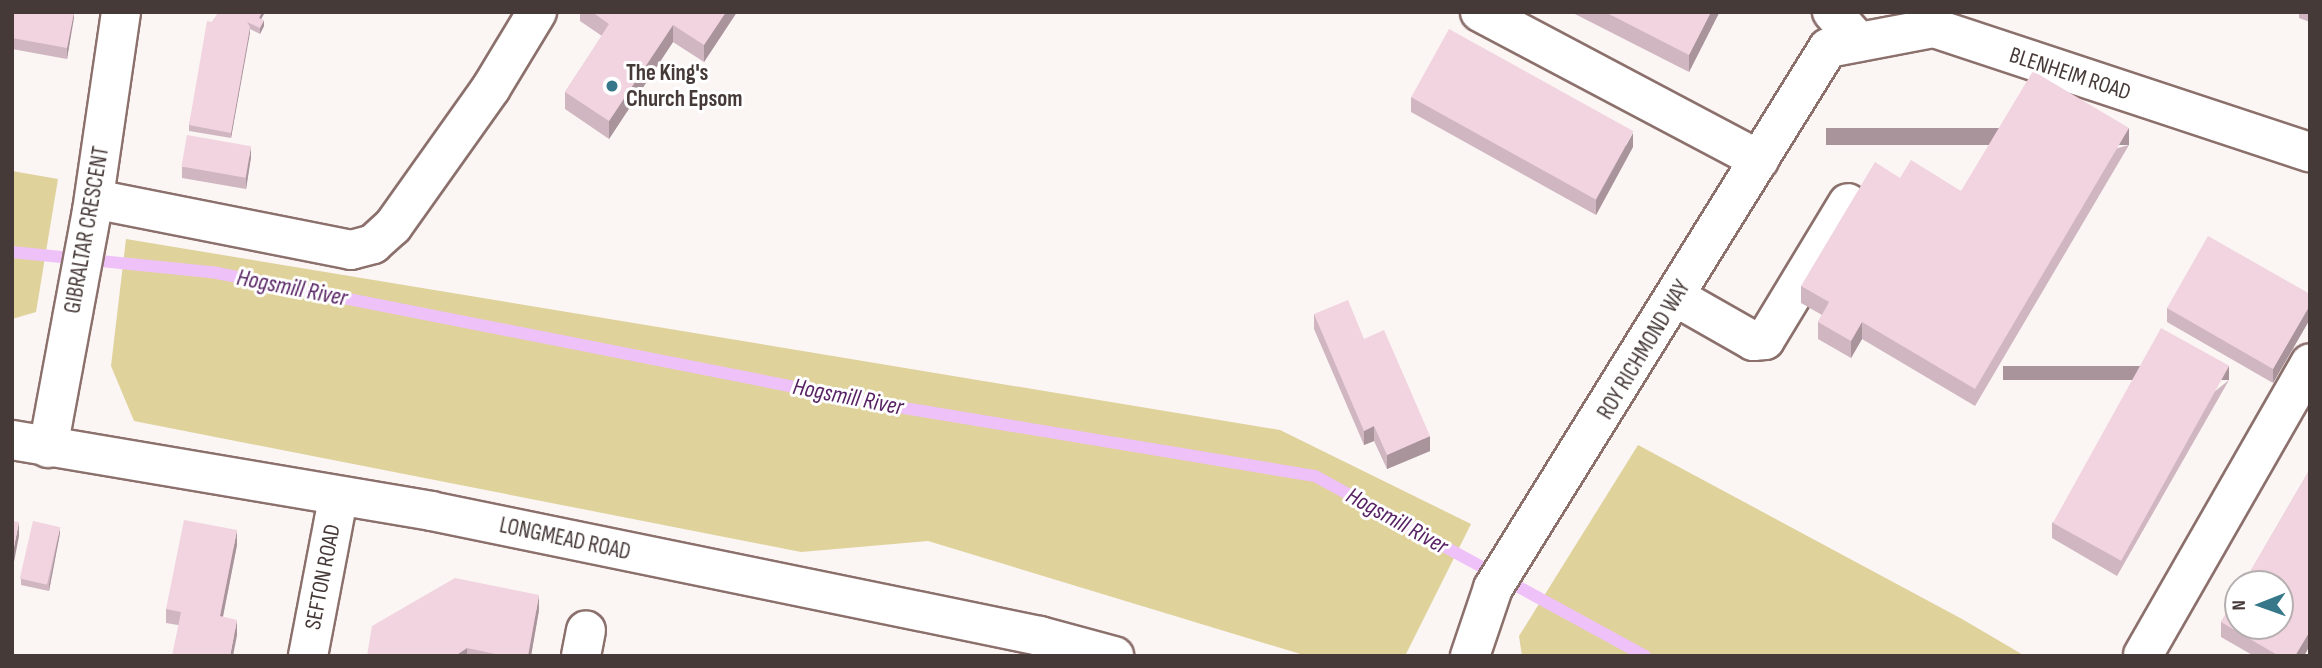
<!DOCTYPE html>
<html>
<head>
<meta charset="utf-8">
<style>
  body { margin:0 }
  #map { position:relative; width:2322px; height:668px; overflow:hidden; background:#fbf5f4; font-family:"Sofia Sans Condensed",sans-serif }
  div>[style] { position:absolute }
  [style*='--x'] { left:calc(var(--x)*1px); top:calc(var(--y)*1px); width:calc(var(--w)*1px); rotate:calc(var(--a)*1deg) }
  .green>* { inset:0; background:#dfd29b }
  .stream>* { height:12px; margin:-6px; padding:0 6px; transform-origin:6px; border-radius:6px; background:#efc1f9 }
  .roads { filter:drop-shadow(2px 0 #8b706c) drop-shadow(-2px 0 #8b706c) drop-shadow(0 2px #8b706c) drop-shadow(0 -2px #8b706c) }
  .minor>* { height:38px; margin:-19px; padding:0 19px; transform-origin:19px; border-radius:19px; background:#fff }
  .wall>* { inset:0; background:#cfb6c0 }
  .shaded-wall>* { inset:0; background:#a9949c; transform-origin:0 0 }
  .building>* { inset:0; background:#f1d4df; transform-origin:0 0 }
  .dots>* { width:19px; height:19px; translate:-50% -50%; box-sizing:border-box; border:4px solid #fff; border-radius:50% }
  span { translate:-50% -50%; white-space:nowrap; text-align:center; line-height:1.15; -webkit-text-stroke:6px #fff; paint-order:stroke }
  .poi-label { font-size:23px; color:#463a38; font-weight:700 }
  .left { translate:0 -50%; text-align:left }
  .street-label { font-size:23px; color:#463a38 }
  .water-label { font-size:24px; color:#582364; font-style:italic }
  .frame { position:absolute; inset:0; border:14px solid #463a38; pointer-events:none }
  .north { position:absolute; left:2224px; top:570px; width:70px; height:70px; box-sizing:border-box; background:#fff; border:2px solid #b5b0af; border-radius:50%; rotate:269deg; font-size:19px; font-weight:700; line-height:28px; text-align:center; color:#463a38 }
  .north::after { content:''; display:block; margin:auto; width:24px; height:32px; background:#36788a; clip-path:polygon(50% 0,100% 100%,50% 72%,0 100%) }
</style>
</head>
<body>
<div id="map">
  <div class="green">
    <i style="clip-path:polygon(12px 171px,58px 179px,36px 312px,12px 319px)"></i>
    <i style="clip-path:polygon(126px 239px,1280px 430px,1471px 524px,1405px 656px,1307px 656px,928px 541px,801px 552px,134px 421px,111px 366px)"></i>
    <i style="clip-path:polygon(1638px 445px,1962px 619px,2025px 656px,1522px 656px,1519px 636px)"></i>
  </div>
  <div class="stream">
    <i style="--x:12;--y:252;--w:206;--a:5.8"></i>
    <i style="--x:217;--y:273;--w:682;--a:11.16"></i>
    <i style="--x:886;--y:405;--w:435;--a:9.4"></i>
    <i style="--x:1315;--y:476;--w:376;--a:28.6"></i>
  </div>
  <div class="roads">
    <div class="minor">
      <i style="--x:1480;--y:12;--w:316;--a:27.9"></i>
      <i style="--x:1832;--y:12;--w:40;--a:48"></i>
      <i style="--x:94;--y:199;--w:262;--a:11.2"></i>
      <i style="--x:351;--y:250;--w:23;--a:-15"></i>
      <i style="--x:373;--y:244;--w:27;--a:-42"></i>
      <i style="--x:393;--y:226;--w:169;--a:-54.6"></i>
      <i style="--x:491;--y:88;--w:89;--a:-58.8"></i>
      <i style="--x:1676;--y:297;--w:89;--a:29.7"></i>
      <i style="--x:1753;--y:341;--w:12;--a:-5"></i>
      <i style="--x:1765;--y:340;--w:160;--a:-58.8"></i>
      <i style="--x:12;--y:440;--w:425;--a:9.6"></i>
      <i style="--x:431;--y:511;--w:622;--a:11.6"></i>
      <i style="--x:1040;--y:636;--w:77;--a:15.1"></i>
      <i style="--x:48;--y:448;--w:241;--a:-79.5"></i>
      <i style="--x:92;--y:211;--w:201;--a:-81.7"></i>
      <i style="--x:2143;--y:655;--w:336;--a:-60.2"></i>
      <i style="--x:308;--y:656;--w:160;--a:-79.2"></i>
      <i style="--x:581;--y:656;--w:26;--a:-79"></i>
      <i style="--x:1470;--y:656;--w:72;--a:-71.3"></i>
      <i style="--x:1493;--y:588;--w:635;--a:-58.19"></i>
      <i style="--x:1828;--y:48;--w:108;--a:-10.7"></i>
      <i style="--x:1934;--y:28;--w:396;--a:18.3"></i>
    </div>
  </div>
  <div class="wall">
    <i style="clip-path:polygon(12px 12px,74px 12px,67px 59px,12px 49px)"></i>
    <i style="clip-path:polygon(219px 12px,265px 12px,261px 19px,264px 26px,260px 34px,250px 29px,231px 138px,189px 131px,189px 125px,212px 22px)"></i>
    <i style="clip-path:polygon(580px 12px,737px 12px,704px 62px,673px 42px,609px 139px,565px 109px,565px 92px,602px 36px,580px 21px)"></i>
    <i style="clip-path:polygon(1571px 12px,1719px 12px,1719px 13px,1689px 72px)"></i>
    <i style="clip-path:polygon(2299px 12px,2310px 12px,2310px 22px,2299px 18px)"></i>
    <i style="clip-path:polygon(1411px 97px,1633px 147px,1596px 215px,1411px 112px)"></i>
    <i style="clip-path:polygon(2129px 145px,1975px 406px,1862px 339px,1851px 358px,1818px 339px,1818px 322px,1822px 315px,1801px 303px,1801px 286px,1900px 178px,1961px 191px)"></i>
    <i style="clip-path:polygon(251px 157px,246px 189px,182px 178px,182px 167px)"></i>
    <i style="clip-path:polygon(2310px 294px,2310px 319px,2273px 383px,2167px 322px,2167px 308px)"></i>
    <i style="clip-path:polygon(1314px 314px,1364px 339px,1430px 451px,1387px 469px,1374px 441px,1364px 445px,1314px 329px)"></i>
    <i style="clip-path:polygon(2229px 380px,2117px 576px,2052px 538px,2052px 523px)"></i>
    <i style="clip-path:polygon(2310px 469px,2310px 645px,2304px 656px,2254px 656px,2221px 637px,2221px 622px)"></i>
    <i style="clip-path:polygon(60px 533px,49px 591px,21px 585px,21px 579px)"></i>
    <i style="clip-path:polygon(237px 545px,223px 617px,237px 635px,166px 623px,166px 609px)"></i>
    <i style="clip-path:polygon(539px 610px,531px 656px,367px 656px)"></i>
  </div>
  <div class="shaded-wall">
    <i style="clip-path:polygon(74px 12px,74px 18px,67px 59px,67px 48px)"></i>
    <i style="clip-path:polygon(262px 12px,265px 12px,259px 23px,259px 18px)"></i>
    <i style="clip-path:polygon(726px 12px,737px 12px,704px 62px,704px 45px)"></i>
    <i style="clip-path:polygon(1711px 12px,1719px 12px,1719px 13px,1689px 72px,1689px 55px)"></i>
    <i style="clip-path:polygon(264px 20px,264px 26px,260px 34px,260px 28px)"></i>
    <i style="clip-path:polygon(673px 25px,673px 42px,609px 139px,609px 121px)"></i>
    <i style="clip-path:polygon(250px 27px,250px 33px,231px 138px,231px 133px)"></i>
    <i style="left:2129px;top:128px;width:17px;height:303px;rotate:90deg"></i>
    <i style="clip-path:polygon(1633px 133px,1633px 147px,1596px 215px,1596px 200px)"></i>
    <i style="clip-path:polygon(251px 146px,251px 157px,246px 189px,246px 178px)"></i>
    <i style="clip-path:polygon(2310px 305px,2310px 319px,2273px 383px,2273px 369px)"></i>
    <i style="clip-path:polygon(1862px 322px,1862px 339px,1851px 358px,1851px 341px)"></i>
    <i style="left:2229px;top:366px;width:14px;height:226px;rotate:90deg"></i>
    <i style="clip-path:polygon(1374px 426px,1374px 441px,1364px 445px,1364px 431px)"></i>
    <i style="clip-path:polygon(1430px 436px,1430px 451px,1387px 469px,1387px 455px)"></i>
    <i style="clip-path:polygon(19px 522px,19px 536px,12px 572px,12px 557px)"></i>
    <i style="clip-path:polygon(60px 527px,60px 533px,49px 591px,49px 585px)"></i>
    <i style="clip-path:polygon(237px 530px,237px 545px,220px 631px,220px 616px)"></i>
    <i style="clip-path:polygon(539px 595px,539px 610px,531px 656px,528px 656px)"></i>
    <i style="clip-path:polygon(237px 620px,237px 635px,233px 656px,230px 656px)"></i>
    <i style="clip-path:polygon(2310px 631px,2310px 645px,2304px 656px,2295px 656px)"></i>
    <i style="clip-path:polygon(467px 648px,467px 656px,455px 656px)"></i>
  </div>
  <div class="building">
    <i style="clip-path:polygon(12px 12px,74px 12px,67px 48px,12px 38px)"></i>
    <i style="clip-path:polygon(219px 12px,262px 12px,259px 18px,264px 20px,260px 28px,247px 22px,250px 27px,231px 133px,189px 125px,207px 21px,212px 22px)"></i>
    <i style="clip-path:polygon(592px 12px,726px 12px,704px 45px,673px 25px,609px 121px,565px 92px,609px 24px)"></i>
    <i style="clip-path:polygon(1605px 12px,1711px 12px,1689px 55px)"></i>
    <i style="left:1449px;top:29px;width:211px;height:78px;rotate:29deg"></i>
    <i style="clip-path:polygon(2033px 71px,2129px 128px,1975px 389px,1862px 322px,1851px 341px,1818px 322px,1829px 302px,1801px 286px,1875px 162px,1900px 178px,1911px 160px,1961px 191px)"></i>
    <i style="left:187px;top:135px;width:65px;height:32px;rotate:10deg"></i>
    <i style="clip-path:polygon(2208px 236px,2310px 294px,2310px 305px,2273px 369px,2167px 308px)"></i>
    <i style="clip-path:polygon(1348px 300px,1364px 339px,1384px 330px,1430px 436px,1387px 455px,1374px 426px,1364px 431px,1314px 314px)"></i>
    <i style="left:2161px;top:328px;width:78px;height:223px;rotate:29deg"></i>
    <i style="clip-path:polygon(2310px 469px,2310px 631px,2295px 656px,2279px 656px,2221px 622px,2238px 593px,2238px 626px,2280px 626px,2280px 584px,2243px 584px)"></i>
    <i style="clip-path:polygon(184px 520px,237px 530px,220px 616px,237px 620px,230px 656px,172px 656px,181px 612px,166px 609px)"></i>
    <i style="clip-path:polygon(12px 521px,19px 522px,12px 557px)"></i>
    <i style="left:33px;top:521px;width:28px;height:59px;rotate:13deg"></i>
    <i style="clip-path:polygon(455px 578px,539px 595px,528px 656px,505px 656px,467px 648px,455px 656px,367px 656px,372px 626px)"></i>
  </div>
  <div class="dots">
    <i style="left:612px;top:86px;background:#36788a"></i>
  </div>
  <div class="poi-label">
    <span class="left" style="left:626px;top:86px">The King's<br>Church Epsom</span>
  </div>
  <div class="street-label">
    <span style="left:2070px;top:74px;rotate:18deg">BLENHEIM ROAD</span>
    <span style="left:87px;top:230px;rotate:-80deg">GIBRALTAR CRESCENT</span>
    <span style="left:1644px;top:350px;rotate:-59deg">ROY RICHMOND WAY</span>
    <span style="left:565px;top:539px;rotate:12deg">LONGMEAD ROAD</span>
    <span style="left:323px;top:577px;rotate:-79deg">SEFTON ROAD</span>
  </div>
  <div class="water-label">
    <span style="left:292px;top:288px;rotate:11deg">Hogsmill River</span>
    <span style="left:848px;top:397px;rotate:11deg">Hogsmill River</span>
    <span style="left:1397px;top:521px;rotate:29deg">Hogsmill River</span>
  </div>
  <div class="frame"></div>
  <div class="north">N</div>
</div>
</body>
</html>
